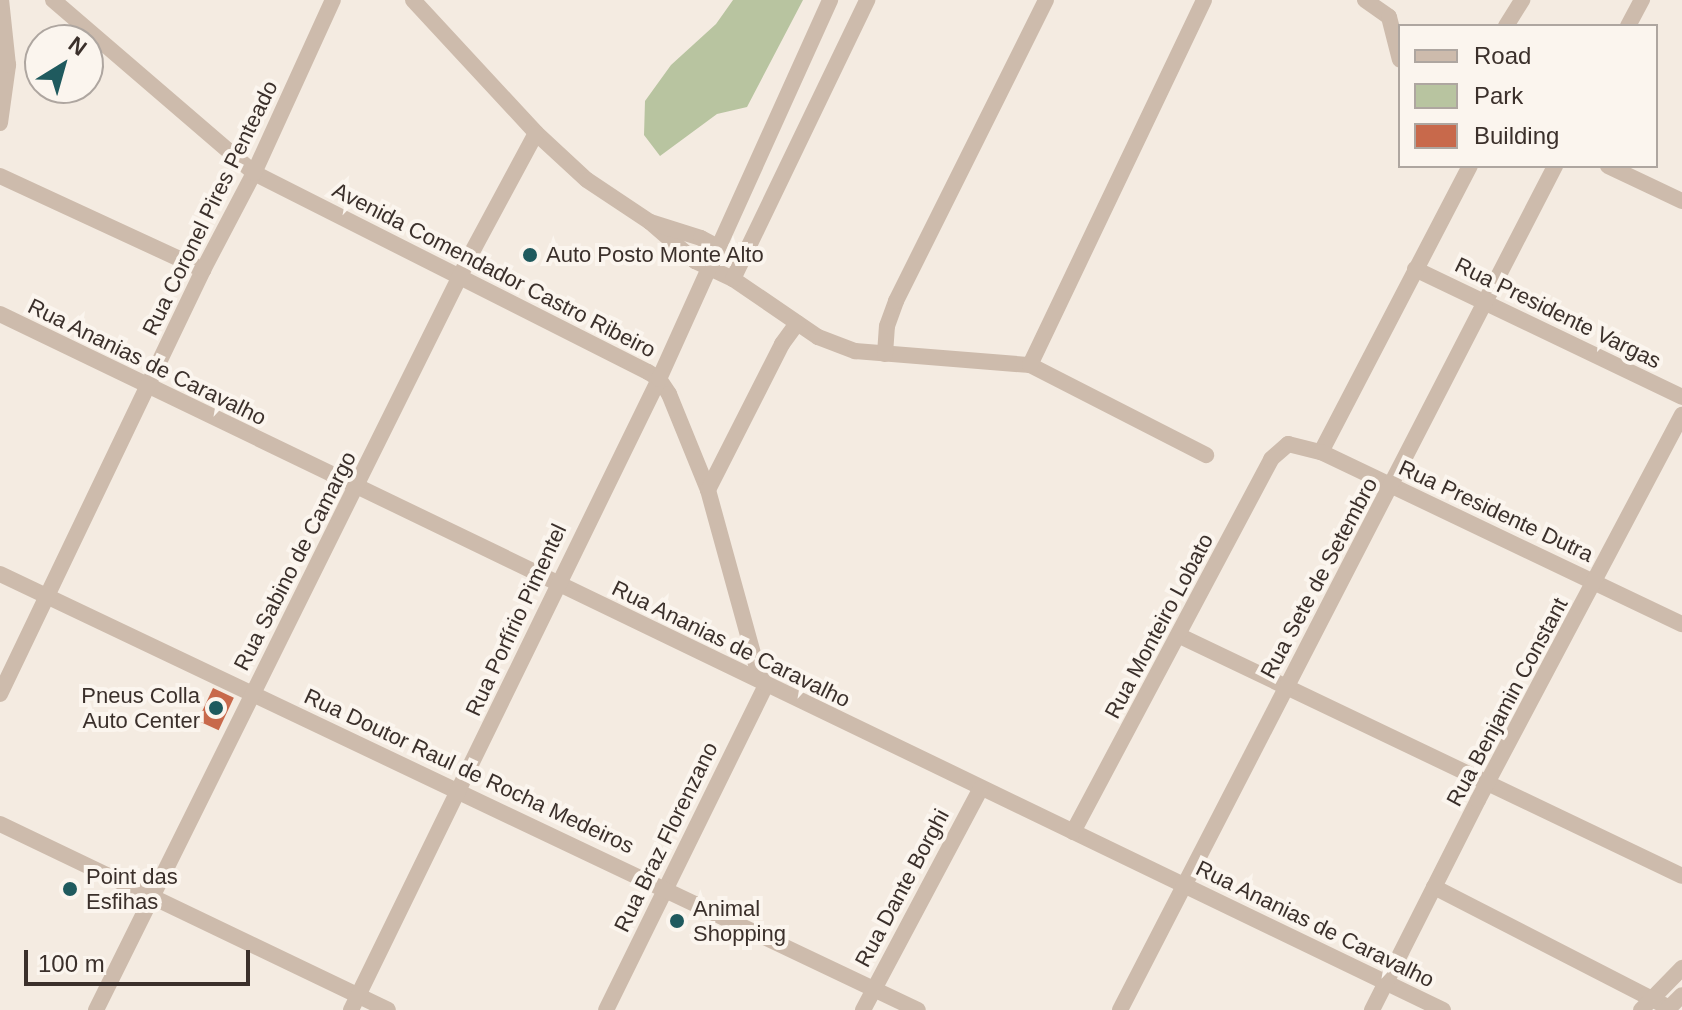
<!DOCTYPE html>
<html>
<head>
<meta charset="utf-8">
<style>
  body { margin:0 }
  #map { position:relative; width:1682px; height:1010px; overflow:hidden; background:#f4ebe1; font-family:Arial,sans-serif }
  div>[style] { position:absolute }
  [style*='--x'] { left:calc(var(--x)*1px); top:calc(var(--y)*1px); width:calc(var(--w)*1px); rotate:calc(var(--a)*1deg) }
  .green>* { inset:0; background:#b8c4a0 }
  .building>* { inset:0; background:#c8694b; transform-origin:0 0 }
  .minor>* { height:16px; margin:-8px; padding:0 8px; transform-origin:8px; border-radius:8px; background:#cdbbac }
  .dots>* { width:22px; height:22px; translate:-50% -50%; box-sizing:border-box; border:4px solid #fbf5ee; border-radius:50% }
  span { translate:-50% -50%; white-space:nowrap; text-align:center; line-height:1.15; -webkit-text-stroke:8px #fbf5ee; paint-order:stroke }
  .street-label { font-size:22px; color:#3b302b }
  .poi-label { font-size:22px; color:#3b302b }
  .left { translate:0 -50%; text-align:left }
  .right { translate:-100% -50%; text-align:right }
  .legend { position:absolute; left:1398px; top:24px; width:260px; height:144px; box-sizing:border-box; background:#fbf5ee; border:2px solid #aea6a0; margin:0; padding:10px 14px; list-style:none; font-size:24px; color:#3b302b }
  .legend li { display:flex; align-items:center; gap:16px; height:40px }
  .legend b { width:40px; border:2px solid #aea6a0 }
  .north { position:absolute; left:24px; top:24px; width:80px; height:80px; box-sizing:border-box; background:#fbf5ee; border:2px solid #aea6a0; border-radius:50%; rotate:37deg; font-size:22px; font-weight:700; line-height:32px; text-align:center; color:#3b302b }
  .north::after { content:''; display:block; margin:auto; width:28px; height:36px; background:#1f5a5e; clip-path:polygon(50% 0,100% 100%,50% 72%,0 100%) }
  .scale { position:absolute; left:24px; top:950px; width:226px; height:36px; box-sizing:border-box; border:4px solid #3b302b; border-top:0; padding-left:10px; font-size:24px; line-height:28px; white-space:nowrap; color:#3b302b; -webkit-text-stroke:6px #fbf5ee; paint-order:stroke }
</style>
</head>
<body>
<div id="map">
  <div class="green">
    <i style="clip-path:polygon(733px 0,803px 0,747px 107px,717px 114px,660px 156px,644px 135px,645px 101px,671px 65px,716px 24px)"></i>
  </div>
  <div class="building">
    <i style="left:213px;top:688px;width:23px;height:36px;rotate:25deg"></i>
  </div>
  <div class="minor">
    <i style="--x:53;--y:0;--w:265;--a:40.7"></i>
    <i style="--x:254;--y:173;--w:441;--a:26.8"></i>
    <i style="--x:648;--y:372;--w:13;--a:32"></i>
    <i style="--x:659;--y:379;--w:18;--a:56"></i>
    <i style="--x:669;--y:394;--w:104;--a:67.9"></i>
    <i style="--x:708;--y:490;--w:192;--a:74.6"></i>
    <i style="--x:759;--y:675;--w:12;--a:55"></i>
    <i style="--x:766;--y:685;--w:362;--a:116.2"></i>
    <i style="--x:413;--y:0;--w:181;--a:47.2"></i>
    <i style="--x:536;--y:133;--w:69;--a:42.7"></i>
    <i style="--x:587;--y:180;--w:76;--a:33.7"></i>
    <i style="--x:650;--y:222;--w:60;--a:40.9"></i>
    <i style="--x:695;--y:261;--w:42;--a:25.3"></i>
    <i style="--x:733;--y:279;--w:103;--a:34.3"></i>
    <i style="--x:818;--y:337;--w:40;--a:21"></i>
    <i style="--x:855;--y:351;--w:176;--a:4.6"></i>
    <i style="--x:1030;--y:365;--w:198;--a:27.1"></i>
    <i style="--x:1365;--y:0;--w:29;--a:35"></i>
    <i style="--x:1389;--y:17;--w:44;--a:75.7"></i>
    <i style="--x:1506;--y:26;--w:31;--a:-58"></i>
    <i style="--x:1628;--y:26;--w:30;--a:-62"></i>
    <i style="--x:0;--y:123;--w:59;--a:-82.1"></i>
    <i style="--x:8;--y:65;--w:65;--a:-96.1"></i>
    <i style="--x:1608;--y:166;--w:82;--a:25.3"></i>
    <i style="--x:0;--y:176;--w:224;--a:24.8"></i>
    <i style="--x:650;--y:222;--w:53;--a:17.4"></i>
    <i style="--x:701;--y:238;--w:17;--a:28"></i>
    <i style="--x:1415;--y:269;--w:296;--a:25.6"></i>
    <i style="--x:733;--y:279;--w:310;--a:-64.3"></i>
    <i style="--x:0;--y:314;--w:1602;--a:25.75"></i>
    <i style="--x:885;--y:354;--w:28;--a:-86"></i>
    <i style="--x:887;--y:326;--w:27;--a:-70"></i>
    <i style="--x:896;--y:301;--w:336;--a:-63.5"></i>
    <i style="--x:1030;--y:365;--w:404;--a:-64.5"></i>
    <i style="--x:1321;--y:452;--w:322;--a:-62.5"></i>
    <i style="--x:708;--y:490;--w:164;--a:-63.1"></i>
    <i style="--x:782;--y:344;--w:26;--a:-54"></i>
    <i style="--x:0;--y:574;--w:1016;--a:25.41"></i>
    <i style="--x:1180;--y:636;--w:556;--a:25.55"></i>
    <i style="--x:0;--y:694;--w:470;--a:-64.4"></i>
    <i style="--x:203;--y:270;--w:110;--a:-62.3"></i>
    <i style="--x:254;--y:173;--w:190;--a:-65.5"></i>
    <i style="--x:0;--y:824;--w:430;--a:25.6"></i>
    <i style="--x:1073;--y:832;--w:422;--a:-62"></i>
    <i style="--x:1271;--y:459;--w:23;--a:-41"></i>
    <i style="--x:1288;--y:444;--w:34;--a:14"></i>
    <i style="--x:1321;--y:452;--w:400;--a:25.5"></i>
    <i style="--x:1434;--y:887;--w:264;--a:27.2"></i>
    <i style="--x:96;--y:1010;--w:846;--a:-63.62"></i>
    <i style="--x:472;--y:252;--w:135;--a:-61.7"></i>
    <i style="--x:351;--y:1010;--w:702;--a:-63.98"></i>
    <i style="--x:659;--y:379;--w:416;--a:-65.7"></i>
    <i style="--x:863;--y:1010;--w:251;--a:-62"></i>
    <i style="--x:1120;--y:1010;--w:950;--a:-62.73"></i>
    <i style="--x:1372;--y:1010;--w:235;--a:-63.2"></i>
    <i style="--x:1478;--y:800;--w:436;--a:-62.1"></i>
    <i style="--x:1641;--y:1010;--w:59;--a:-45.7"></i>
    <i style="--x:1667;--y:1010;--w:21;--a:-45"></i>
  </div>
  <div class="dots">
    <i style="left:530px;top:255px;background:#1f5a5e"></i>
    <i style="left:216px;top:708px;background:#1f5a5e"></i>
    <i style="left:70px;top:889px;background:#1f5a5e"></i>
    <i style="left:677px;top:921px;background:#1f5a5e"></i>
  </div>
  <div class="street-label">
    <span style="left:210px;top:208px;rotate:-64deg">Rua Coronel Pires Penteado</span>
    <span style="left:494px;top:270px;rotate:27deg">Avenida Comendador Castro Ribeiro</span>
    <span style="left:1558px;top:313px;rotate:26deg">Rua Presidente Vargas</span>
    <span style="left:147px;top:362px;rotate:26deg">Rua Ananias de Caravalho</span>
    <span style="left:1496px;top:511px;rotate:25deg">Rua Presidente Dutra</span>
    <span style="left:295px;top:561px;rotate:-63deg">Rua Sabino de Camargo</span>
    <span style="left:1319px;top:578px;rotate:-62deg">Rua Sete de Setembro</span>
    <span style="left:516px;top:620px;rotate:-65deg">Rua Porfírio Pimentel</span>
    <span style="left:1159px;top:626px;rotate:-62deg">Rua Monteiro Lobato</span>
    <span style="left:731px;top:644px;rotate:26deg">Rua Ananias de Caravalho</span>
    <span style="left:1507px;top:702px;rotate:-62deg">Rua Benjamin Constant</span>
    <span style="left:469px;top:771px;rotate:25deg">Rua Doutor Raul de Rocha Medeiros</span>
    <span style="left:666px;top:837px;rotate:-64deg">Rua Braz Florenzano</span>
    <span style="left:902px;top:888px;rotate:-62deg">Rua Dante Borghi</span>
    <span style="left:1315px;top:924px;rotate:26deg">Rua Ananias de Caravalho</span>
  </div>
  <div class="poi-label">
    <span class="left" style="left:546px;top:255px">Auto Posto Monte Alto</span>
    <span class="right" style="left:200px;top:708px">Pneus Colla<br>Auto Center</span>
    <span class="left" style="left:86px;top:889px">Point das<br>Esfihas</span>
    <span class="left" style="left:693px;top:921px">Animal<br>Shopping</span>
  </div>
  <ul class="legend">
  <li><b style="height:10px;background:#cdbbac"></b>Road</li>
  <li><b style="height:22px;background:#b8c4a0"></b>Park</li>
  <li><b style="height:22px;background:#c8694b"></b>Building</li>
  </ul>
  <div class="north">N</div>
  <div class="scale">100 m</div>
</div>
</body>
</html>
